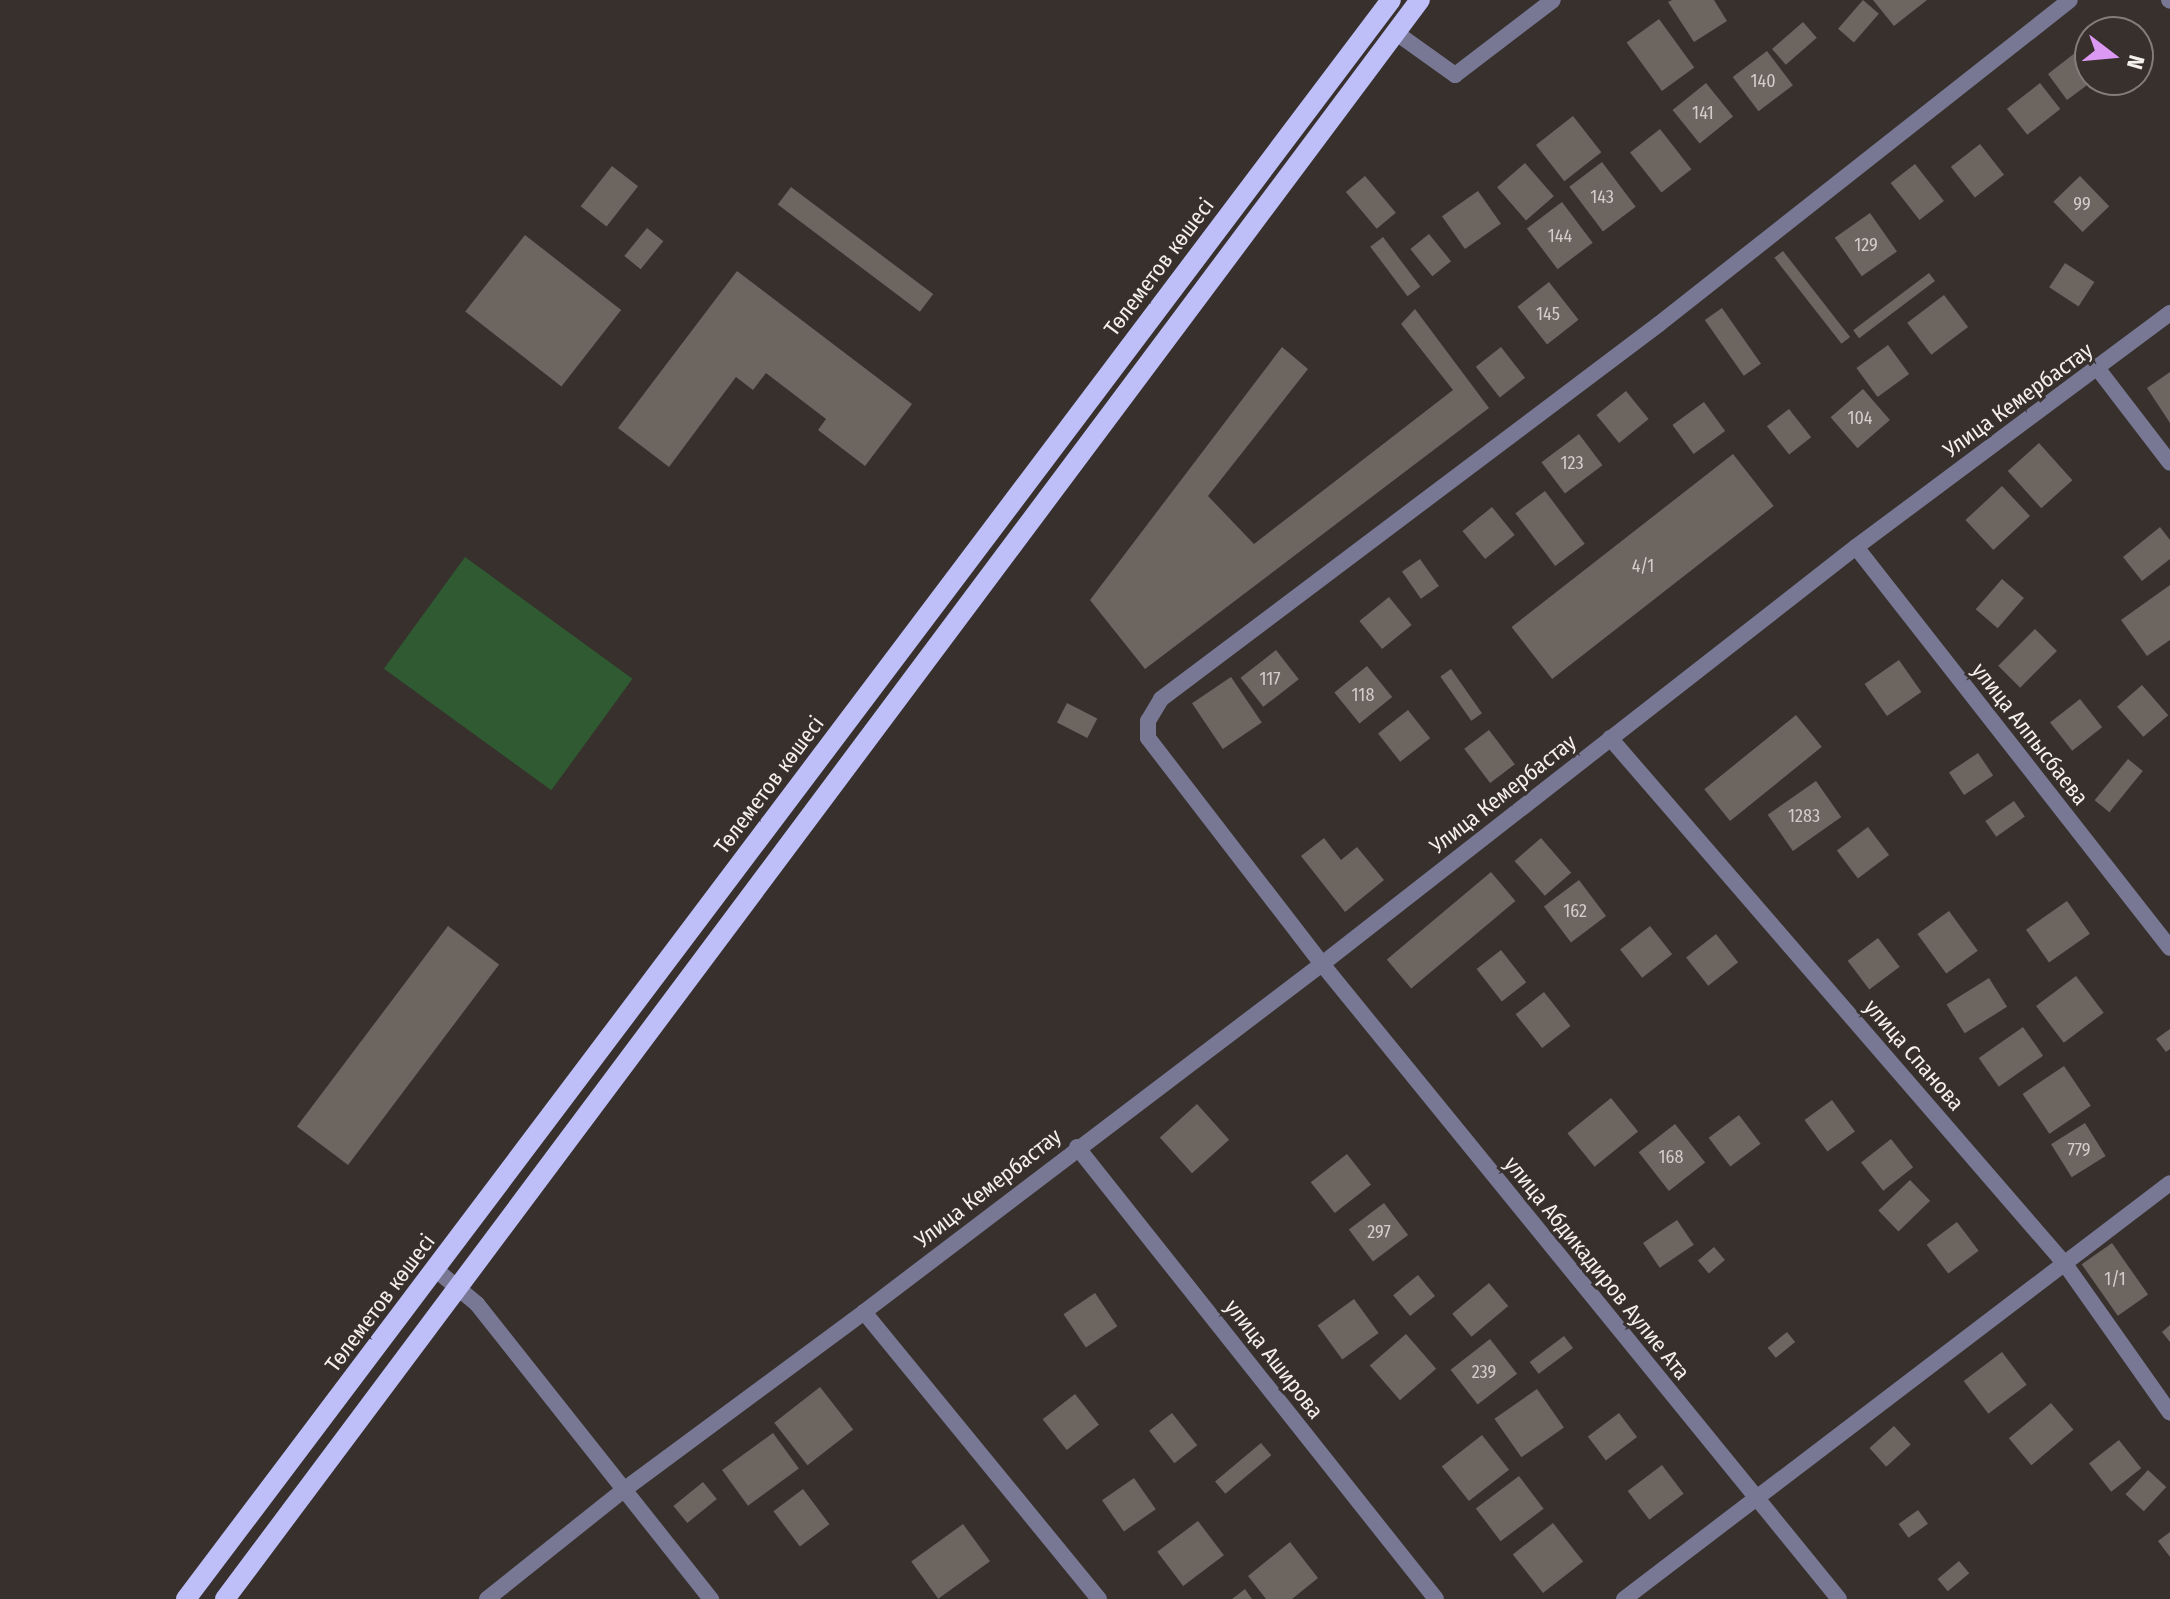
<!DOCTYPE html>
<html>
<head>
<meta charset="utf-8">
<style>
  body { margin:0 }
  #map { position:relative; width:2170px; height:1599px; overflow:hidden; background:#37302c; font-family:"Fira Sans Condensed",sans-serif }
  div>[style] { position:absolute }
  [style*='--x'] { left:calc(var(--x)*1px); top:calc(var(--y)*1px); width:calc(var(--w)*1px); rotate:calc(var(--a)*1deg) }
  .green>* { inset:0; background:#305a32; transform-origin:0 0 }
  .building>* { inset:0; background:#6c6560; transform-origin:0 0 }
  .street>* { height:16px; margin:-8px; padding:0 8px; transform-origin:8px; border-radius:8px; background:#787895 }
  .primary>* { height:20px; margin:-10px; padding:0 10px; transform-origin:10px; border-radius:10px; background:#bebef9 }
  span { translate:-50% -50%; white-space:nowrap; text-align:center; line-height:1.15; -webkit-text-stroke:6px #37302c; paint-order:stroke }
  .number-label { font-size:18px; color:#d2cdca }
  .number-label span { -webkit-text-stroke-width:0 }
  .street-label { font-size:22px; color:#f4f0ed }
  .north { position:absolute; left:2074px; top:16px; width:80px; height:80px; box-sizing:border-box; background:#37302c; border:2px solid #837d79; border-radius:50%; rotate:106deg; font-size:22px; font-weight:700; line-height:32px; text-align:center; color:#f4f0ed }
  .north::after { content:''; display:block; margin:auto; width:28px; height:36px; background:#dc99f4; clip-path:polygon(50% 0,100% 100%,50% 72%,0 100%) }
</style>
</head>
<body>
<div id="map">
  <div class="green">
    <i style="left:465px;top:557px;width:207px;height:138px;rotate:36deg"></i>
  </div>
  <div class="building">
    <i style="clip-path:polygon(1672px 0,1714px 0,1727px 21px,1694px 42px,1668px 2px)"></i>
    <i style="left:1863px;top:0;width:21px;height:38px;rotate:41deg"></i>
    <i style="clip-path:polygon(1873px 0,1927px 0,1894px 26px)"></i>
    <i style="left:1659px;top:19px;width:60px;height:40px;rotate:54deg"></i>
    <i style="left:1803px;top:22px;width:21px;height:41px;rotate:49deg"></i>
    <i style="clip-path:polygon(2080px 49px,2090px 61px,2094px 80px,2067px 100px,2048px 74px)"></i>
    <i style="left:1767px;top:51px;width:43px;height:43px;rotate:53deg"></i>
    <i style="left:1706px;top:83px;width:43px;height:43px;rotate:51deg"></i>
    <i style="left:2040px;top:83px;width:33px;height:42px;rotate:52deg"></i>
    <i style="left:1573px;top:116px;width:46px;height:47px;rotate:52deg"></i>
    <i style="left:1660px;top:129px;width:51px;height:38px;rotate:52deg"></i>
    <i style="left:1980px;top:144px;width:39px;height:37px;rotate:52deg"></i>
    <i style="left:1602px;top:162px;width:56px;height:41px;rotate:53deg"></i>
    <i style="left:1525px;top:163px;width:44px;height:37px;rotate:49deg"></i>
    <i style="left:1915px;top:164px;width:47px;height:31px;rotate:52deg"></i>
    <i style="left:612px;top:166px;width:33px;height:51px;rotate:38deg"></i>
    <i style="left:1365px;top:176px;width:48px;height:25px;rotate:50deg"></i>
    <i style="left:2080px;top:176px;width:42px;height:37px;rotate:46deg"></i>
    <i style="left:791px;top:187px;width:178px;height:22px;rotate:37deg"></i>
    <i style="left:1478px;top:191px;width:40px;height:44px;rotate:55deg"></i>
    <i style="left:1562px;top:202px;width:51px;height:44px;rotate:53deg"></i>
    <i style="left:1870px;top:213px;width:47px;height:43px;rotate:55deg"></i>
    <i style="left:647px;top:228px;width:21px;height:36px;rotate:39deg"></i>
    <i style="left:1429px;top:234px;width:35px;height:24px;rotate:51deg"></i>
    <i style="left:525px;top:235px;width:122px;height:97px;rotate:38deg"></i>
    <i style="left:1383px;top:237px;width:62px;height:16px;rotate:53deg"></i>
    <i style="left:1783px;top:251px;width:109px;height:11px;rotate:52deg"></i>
    <i style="left:2065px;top:263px;width:35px;height:29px;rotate:33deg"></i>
    <i style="clip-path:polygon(737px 271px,912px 404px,865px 466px,818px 430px,826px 419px,766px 373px,753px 390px,736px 377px,669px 467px,618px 428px)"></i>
    <i style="left:1929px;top:273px;width:10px;height:95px;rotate:53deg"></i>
    <i style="left:1549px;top:282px;width:48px;height:40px;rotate:52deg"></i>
    <i style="left:1944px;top:295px;width:40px;height:46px;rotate:53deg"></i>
    <i style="left:1722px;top:308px;width:68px;height:21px;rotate:55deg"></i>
    <i style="clip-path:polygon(1415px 309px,1489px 408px,1145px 669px,1090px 600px,1282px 347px,1308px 369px,1208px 496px,1254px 544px,1453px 390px,1401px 324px)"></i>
    <i style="left:1888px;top:345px;width:36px;height:39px;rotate:54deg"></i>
    <i style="left:1501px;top:347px;width:39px;height:32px;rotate:52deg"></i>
    <i style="clip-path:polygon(2170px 372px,2170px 423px,2147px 388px)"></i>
    <i style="left:1863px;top:389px;width:41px;height:43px;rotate:49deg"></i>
    <i style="left:1626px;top:391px;width:36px;height:38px;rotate:51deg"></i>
    <i style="left:1704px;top:402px;width:36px;height:39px;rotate:54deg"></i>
    <i style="left:1789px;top:409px;width:36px;height:28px;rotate:52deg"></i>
    <i style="left:1579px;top:434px;width:39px;height:47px;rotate:53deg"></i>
    <i style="left:2039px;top:443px;width:50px;height:42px;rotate:48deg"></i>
    <i style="left:1733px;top:454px;width:66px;height:281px;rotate:52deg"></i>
    <i style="left:2002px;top:486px;width:41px;height:50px;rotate:47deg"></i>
    <i style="left:1545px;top:491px;width:66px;height:37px;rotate:53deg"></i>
    <i style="left:1492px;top:507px;width:36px;height:38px;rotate:51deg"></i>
    <i style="clip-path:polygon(2160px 527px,2170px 540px,2170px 559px,2142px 581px,2123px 557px)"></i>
    <i style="left:1420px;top:559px;width:33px;height:22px;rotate:55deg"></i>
    <i style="left:2002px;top:579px;width:29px;height:40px;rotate:41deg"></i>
    <i style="clip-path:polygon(2170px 585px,2170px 640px,2147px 656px,2121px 620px)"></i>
    <i style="left:1389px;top:597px;width:36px;height:38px;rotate:51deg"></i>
    <i style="left:2035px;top:629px;width:31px;height:52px;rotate:45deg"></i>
    <i style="left:1276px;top:650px;width:37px;height:45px;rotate:52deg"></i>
    <i style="left:1899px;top:660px;width:39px;height:42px;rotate:55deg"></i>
    <i style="left:1367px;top:666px;width:40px;height:42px;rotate:51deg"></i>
    <i style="left:1451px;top:669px;width:54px;height:13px;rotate:55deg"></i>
    <i style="left:1231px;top:677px;width:55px;height:47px;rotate:56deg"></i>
    <i style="left:2142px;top:685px;width:40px;height:33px;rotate:49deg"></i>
    <i style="left:2080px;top:699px;width:36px;height:38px;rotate:52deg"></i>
    <i style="left:1067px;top:703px;width:34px;height:22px;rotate:27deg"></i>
    <i style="left:1408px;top:710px;width:36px;height:38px;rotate:52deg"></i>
    <i style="left:1796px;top:715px;width:41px;height:118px;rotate:51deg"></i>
    <i style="left:1489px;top:730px;width:43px;height:31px;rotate:53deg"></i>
    <i style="left:1978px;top:753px;width:27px;height:35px;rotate:56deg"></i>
    <i style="left:2128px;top:759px;width:19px;height:53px;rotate:39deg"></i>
    <i style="left:1816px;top:781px;width:44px;height:59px;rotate:55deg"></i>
    <i style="left:2014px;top:801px;width:19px;height:35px;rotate:55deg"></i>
    <i style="left:1868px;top:827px;width:35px;height:39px;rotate:53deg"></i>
    <i style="clip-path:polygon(1324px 838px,1341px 860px,1357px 847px,1384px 880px,1345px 912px,1301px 856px)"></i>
    <i style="left:1541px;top:838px;width:46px;height:35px;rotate:49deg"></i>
    <i style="left:1491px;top:872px;width:38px;height:136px;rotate:50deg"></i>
    <i style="left:1579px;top:880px;width:45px;height:44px;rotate:53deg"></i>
    <i style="left:2067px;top:901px;width:40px;height:50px;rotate:55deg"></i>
    <i style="left:1949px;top:911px;width:49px;height:39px;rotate:54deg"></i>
    <i style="left:448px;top:926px;width:64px;height:251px;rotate:37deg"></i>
    <i style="left:1650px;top:926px;width:36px;height:38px;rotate:52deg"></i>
    <i style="left:1716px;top:934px;width:36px;height:38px;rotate:52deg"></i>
    <i style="left:1878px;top:938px;width:36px;height:38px;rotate:53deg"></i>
    <i style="left:1501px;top:950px;width:41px;height:31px;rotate:52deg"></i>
    <i style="left:2076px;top:976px;width:46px;height:50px;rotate:53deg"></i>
    <i style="left:1989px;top:978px;width:34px;height:50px;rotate:58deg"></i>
    <i style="left:1544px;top:992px;width:43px;height:36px;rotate:52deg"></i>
    <i style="left:2023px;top:1027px;width:35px;height:54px;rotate:55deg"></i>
    <i style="clip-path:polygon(2170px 1029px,2170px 1049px,2166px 1052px,2156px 1039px)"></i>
    <i style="left:2064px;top:1066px;width:48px;height:50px;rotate:56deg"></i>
    <i style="left:1611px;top:1098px;width:43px;height:56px;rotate:51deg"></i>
    <i style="left:1832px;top:1100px;width:39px;height:34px;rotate:54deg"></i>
    <i style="left:1197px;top:1104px;width:48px;height:50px;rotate:48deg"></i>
    <i style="left:1739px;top:1115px;width:36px;height:38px;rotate:53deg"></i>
    <i style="left:2085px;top:1123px;width:39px;height:40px;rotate:58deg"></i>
    <i style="left:1675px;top:1124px;width:49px;height:46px;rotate:52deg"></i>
    <i style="left:1891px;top:1139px;width:36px;height:38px;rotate:52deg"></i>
    <i style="left:1347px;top:1154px;width:39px;height:46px;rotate:52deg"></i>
    <i style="left:1910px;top:1180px;width:29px;height:44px;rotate:46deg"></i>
    <i style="left:1384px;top:1203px;width:40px;height:44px;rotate:53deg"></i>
    <i style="left:1677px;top:1220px;width:30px;height:41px;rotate:56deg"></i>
    <i style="left:1957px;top:1222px;width:36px;height:38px;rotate:53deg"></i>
    <i style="left:2112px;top:1243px;width:63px;height:37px;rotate:55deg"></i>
    <i style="left:1714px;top:1247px;width:17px;height:21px;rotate:50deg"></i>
    <i style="left:1418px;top:1275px;width:27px;height:32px;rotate:51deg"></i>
    <i style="left:1489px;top:1283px;width:30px;height:48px;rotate:50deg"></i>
    <i style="left:1095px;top:1293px;width:40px;height:38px;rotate:56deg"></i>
    <i style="left:1354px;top:1299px;width:42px;height:45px;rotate:54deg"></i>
    <i style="clip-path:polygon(2170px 1325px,2170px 1342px,2162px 1332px)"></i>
    <i style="left:1787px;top:1332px;width:13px;height:25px;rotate:51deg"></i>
    <i style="left:1406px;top:1334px;width:46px;height:48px;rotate:49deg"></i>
    <i style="left:1564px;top:1336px;width:15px;height:43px;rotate:53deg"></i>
    <i style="left:1490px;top:1339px;width:44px;height:50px;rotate:52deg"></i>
    <i style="left:2002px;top:1352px;width:41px;height:48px;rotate:53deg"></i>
    <i style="left:820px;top:1387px;width:54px;height:58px;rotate:52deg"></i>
    <i style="left:1537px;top:1389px;width:47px;height:52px;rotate:55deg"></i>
    <i style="left:1075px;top:1394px;width:39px;height:41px;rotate:52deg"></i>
    <i style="left:2051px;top:1403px;width:35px;height:55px;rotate:50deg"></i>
    <i style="left:1172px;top:1413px;width:41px;height:29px;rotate:52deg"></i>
    <i style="left:1619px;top:1413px;width:30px;height:39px;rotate:53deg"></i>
    <i style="left:1894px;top:1426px;width:25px;height:33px;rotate:48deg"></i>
    <i style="left:773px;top:1433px;width:44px;height:63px;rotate:54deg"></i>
    <i style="left:1482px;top:1435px;width:44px;height:51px;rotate:52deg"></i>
    <i style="left:2119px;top:1440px;width:36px;height:38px;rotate:52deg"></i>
    <i style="left:1261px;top:1443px;width:16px;height:60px;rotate:50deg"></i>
    <i style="left:1662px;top:1465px;width:36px;height:43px;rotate:53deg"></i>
    <i style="left:2148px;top:1470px;width:25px;height:33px;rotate:43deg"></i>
    <i style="left:1519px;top:1476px;width:41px;height:54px;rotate:53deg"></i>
    <i style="left:1134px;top:1478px;width:38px;height:39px;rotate:55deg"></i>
    <i style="left:703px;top:1482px;width:22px;height:38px;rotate:51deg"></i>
    <i style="left:803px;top:1489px;width:44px;height:37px;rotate:53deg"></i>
    <i style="left:1918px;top:1510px;width:17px;height:24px;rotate:54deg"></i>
    <i style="left:1198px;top:1521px;width:43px;height:51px;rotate:53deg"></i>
    <i style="left:1553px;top:1523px;width:49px;height:51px;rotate:52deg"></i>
    <i style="left:963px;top:1524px;width:46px;height:64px;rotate:54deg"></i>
    <i style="clip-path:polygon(2170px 1532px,2170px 1557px,2158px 1541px)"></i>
    <i style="clip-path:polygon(1290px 1542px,1318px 1578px,1292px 1599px,1266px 1599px,1248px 1576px)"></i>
    <i style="left:1959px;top:1561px;width:16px;height:28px;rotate:50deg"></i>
    <i style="clip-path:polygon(1245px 1589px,1252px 1599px,1232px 1599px)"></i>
  </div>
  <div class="street">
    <i style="--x:2169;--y:0;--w:1;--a:45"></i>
    <i style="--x:1395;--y:32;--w:74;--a:35.6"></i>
    <i style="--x:1455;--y:75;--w:123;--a:-37.4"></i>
    <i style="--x:2098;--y:369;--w:118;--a:52.5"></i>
    <i style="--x:1856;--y:547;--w:509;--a:51.94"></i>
    <i style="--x:1610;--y:738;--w:695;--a:49.14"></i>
    <i style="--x:2065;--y:1264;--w:182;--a:54.8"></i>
    <i style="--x:1077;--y:1147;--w:577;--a:51.54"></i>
    <i style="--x:435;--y:1269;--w:55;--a:39.8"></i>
    <i style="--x:477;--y:1304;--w:377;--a:51.6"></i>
    <i style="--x:864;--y:1312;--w:575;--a:-37.23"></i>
    <i style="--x:1322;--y:964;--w:678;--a:-37.99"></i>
    <i style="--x:1856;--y:547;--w:392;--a:-36.7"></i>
    <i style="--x:487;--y:1599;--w:176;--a:-38.6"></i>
    <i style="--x:625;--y:1489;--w:297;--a:-36.5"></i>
    <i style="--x:864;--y:1312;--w:371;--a:50.7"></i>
    <i style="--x:1624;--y:1599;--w:686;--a:-37.3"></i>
    <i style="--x:1839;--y:1599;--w:819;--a:-129.15"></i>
    <i style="--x:1322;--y:964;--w:285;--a:-127.6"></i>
    <i style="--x:1148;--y:738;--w:17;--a:-90"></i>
    <i style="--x:1148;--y:721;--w:26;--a:-59"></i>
    <i style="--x:1161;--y:699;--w:623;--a:-36.98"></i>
    <i style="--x:1659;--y:324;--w:523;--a:-38.25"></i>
  </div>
  <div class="primary">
    <i style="--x:186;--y:1599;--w:2002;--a:-53"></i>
    <i style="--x:225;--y:1599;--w:1996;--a:-53.23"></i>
  </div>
  <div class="number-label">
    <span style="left:1763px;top:81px">140</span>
    <span style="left:1703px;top:113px">141</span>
    <span style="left:1602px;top:197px">143</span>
    <span style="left:2082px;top:204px">99</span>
    <span style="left:1560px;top:236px">144</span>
    <span style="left:1866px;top:245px">129</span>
    <span style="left:1548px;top:314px">145</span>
    <span style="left:1860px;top:418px">104</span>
    <span style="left:1572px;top:463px">123</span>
    <span style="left:1643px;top:566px">4/1</span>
    <span style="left:1270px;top:679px">117</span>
    <span style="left:1363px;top:695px">118</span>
    <span style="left:1804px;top:816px">1283</span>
    <span style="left:1575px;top:911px">162</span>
    <span style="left:2079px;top:1150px">779</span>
    <span style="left:1671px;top:1157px">168</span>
    <span style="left:1379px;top:1232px">297</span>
    <span style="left:2115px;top:1279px">1/1</span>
    <span style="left:1484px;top:1372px">239</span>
  </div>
  <div class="street-label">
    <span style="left:1159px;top:267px;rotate:-53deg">Төлеметов көшесі</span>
    <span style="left:2018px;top:400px;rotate:-36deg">Улица Кемербастау</span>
    <span style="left:2030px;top:734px;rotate:52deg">улица Алпысбаева</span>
    <span style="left:769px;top:785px;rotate:-53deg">Төлеметов көшесі</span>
    <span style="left:1503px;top:794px;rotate:-38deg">Улица Кемербастау</span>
    <span style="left:1914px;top:1055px;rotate:49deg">улица Спанова</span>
    <span style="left:988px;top:1188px;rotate:-38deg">Улица Кемербастау</span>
    <span style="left:1597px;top:1268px;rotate:51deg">улица Абдикадиров Аулие Ата</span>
    <span style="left:380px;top:1303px;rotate:-53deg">Төлеметов көшесі</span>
    <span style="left:1274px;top:1359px;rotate:52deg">улица Аширова</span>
  </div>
  <div class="north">N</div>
</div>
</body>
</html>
